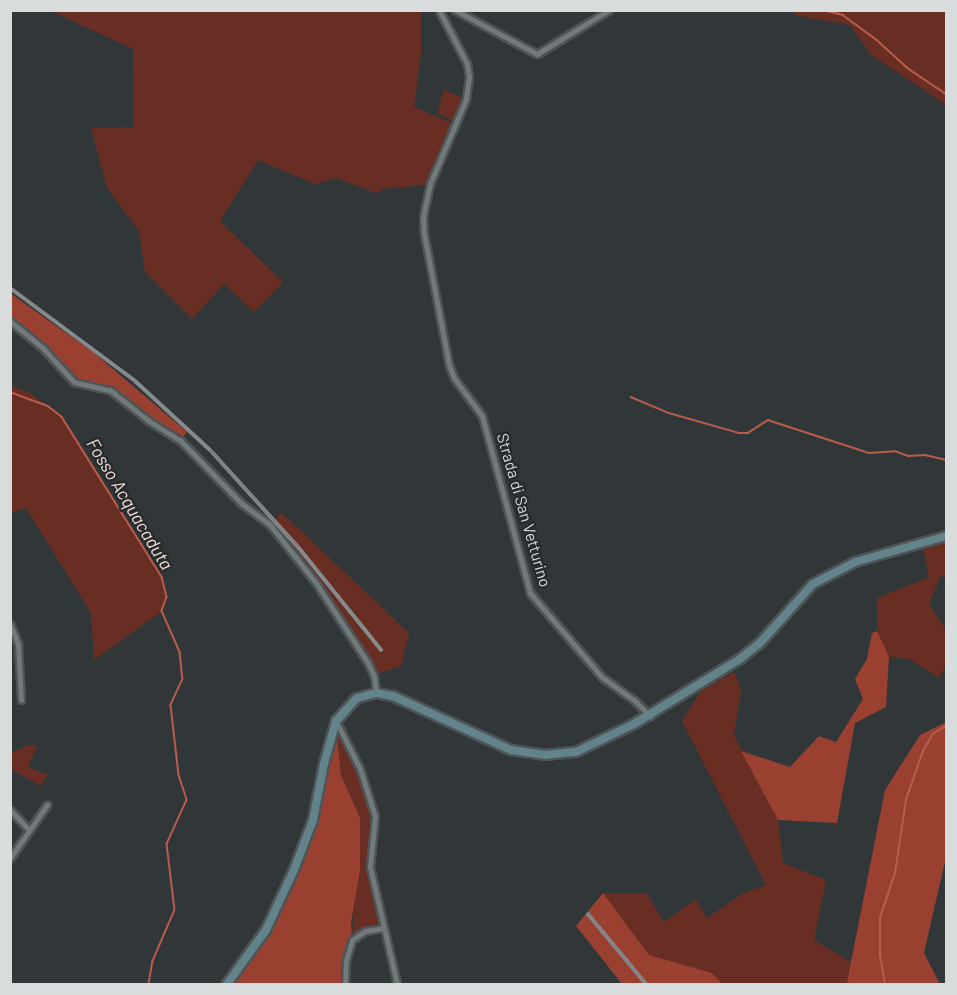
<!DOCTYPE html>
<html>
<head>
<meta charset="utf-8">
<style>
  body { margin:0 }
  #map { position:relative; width:957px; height:995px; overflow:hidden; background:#313739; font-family:Barlow,sans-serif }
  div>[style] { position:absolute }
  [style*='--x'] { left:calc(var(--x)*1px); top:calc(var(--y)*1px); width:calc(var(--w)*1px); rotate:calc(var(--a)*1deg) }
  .green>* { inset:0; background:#692e23 }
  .forest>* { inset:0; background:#9a4031 }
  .stream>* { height:1.5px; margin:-0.75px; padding:0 0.75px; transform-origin:0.75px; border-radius:0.75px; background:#b95c4b }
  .roads { filter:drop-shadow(2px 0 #4e5455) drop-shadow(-2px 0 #4e5455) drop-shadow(0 2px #4e5455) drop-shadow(0 -2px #4e5455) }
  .street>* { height:5px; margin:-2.5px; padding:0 2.5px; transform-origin:2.5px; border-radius:2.5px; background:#72797a }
  .secondary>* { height:8px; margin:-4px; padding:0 4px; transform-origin:4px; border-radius:4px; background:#628389 }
  .rail>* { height:4px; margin-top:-2px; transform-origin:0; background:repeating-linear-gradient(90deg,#272d2f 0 4.5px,#858a8c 0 9px); box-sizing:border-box; border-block:2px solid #858a8c }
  span { translate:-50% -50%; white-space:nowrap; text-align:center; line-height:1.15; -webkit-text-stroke:5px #272d2f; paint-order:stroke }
  .street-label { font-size:16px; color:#d8dcdd }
  .water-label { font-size:18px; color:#f6dcd6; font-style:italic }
  .frame { position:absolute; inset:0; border:12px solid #d8dcdd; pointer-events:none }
</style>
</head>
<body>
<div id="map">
  <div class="green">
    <i style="clip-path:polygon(51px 11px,421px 11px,421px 53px,414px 107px,454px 124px,430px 184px,384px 189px,376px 193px,336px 178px,315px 184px,258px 160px,220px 221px,283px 282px,254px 312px,224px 284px,192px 319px,145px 272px,139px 231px,107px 188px,91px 128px,134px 127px,133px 49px)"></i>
    <i style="clip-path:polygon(793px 11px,946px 11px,946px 105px,871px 55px,850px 25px,795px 15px)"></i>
    <i style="clip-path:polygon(444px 90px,466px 99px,455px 122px,437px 113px)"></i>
    <i style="clip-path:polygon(11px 386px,30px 393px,62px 417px,162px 577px,167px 597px,162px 611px,94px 660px,91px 613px,26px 508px,11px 513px)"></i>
    <i style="clip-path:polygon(281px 512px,409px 633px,401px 666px,380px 673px,370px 668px,316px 583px,271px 526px)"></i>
    <i style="clip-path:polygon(946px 536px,946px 579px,941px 575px,929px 604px,946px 630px,946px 666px,939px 678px,909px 659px,885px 656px,877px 631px,877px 598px,929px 577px,922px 543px)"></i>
    <i style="clip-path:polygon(734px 672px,741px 690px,734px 735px,778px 820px,783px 863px,826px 880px,814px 940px,851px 962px,847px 982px,851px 984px,722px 984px,712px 973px,649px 955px,603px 893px,647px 894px,664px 922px,696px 899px,707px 918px,742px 894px,766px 885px,682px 721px,701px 691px)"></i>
    <i style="clip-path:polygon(336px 721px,360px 769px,375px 816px,370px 867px,384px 928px,365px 931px,352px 940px,360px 818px,341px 775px)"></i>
    <i style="clip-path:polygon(28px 745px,37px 746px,28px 767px,48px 775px,41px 786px,11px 769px,11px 753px)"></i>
  </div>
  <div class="forest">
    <i style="clip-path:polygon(10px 293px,93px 352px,187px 432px,180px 440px,149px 421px,116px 394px,74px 382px,43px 348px,11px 321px)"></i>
    <i style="clip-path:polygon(877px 631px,889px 657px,886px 707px,855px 723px,837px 823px,778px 820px,741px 751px,790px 767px,819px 736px,836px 742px,863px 699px,855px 679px,867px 659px,872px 633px)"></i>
    <i style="clip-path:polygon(946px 722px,946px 857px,924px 953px,940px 984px,851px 984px,847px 982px,885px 790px,920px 735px)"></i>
    <i style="clip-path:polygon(336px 726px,341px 775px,360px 818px,360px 870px,351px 923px,352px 940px,346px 960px,345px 984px,230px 984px,266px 930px,294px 870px)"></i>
    <i style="clip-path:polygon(603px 893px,649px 955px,712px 973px,722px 984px,622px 984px,576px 926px)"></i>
  </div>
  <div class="stream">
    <i style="--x:822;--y:10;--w:22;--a:13"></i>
    <i style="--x:843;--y:15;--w:42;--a:36.3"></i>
    <i style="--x:877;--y:40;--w:43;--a:42.2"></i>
    <i style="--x:909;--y:69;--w:45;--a:34"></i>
    <i style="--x:10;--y:392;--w:40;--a:20.2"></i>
    <i style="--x:48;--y:406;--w:18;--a:38"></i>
    <i style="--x:62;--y:417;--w:189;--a:58"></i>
    <i style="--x:162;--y:577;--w:21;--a:76"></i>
    <i style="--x:167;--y:597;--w:15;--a:110"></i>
    <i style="--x:162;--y:611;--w:45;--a:66.3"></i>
    <i style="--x:180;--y:652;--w:27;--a:84"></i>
    <i style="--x:183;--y:679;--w:29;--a:115"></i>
    <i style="--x:171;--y:705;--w:70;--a:83.5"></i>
    <i style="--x:179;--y:775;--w:26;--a:72"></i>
    <i style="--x:187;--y:800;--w:48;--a:114.4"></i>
    <i style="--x:167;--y:844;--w:66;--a:83.1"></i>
    <i style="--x:175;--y:910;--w:56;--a:113.3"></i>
    <i style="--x:153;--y:961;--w:23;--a:100"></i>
    <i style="--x:631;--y:397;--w:41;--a:22.8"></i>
    <i style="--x:669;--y:413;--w:73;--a:15.9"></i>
    <i style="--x:739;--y:433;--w:9;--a:0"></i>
    <i style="--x:748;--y:433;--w:24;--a:-33"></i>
    <i style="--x:768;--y:420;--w:106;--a:18.1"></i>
    <i style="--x:869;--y:453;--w:26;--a:-4"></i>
    <i style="--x:895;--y:451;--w:14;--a:21"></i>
    <i style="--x:908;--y:456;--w:17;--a:-3"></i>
    <i style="--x:925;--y:455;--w:22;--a:13"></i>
    <i style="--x:885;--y:984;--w:29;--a:-100"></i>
    <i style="--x:880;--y:955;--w:37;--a:-90"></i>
    <i style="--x:880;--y:918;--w:47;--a:-71.6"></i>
    <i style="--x:895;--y:873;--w:74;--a:-81.4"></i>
    <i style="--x:906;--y:800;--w:52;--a:-70.9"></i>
    <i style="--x:923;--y:751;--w:20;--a:-60"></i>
    <i style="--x:933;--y:734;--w:15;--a:-32"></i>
  </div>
  <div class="roads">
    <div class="street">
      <i style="--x:439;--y:10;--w:61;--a:62.6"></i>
      <i style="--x:467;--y:64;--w:13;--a:81"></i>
      <i style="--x:469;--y:77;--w:22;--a:98"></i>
      <i style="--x:466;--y:99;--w:92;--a:113"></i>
      <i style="--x:430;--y:184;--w:34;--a:102"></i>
      <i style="--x:423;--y:217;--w:17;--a:87"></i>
      <i style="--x:424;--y:234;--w:133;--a:79.2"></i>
      <i style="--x:449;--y:365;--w:14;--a:69"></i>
      <i style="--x:454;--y:378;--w:47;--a:53.6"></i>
      <i style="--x:482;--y:416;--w:183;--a:74.8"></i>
      <i style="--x:530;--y:593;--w:111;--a:49.4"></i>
      <i style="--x:602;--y:677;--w:39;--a:36"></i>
      <i style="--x:634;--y:700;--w:23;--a:45"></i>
      <i style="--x:455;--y:10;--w:93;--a:28.2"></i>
      <i style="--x:537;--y:54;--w:84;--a:-31.4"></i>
      <i style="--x:10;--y:321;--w:43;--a:39.3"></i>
      <i style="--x:43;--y:348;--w:46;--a:47.6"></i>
      <i style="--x:74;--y:382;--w:37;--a:13"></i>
      <i style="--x:110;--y:390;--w:50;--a:38.5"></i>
      <i style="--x:149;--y:421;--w:36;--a:32"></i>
      <i style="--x:180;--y:440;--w:88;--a:45.9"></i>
      <i style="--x:241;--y:503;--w:38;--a:37"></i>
      <i style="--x:271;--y:526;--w:73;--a:51.7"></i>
      <i style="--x:316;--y:583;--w:95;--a:57"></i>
      <i style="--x:368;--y:663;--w:14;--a:65"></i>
      <i style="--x:374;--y:676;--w:17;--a:83"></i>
      <i style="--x:10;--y:624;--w:22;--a:68"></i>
      <i style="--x:18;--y:644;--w:56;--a:86.9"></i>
      <i style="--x:336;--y:721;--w:54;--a:63.4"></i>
      <i style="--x:360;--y:769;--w:49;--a:72.3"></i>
      <i style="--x:375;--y:816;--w:51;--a:95.6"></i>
      <i style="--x:370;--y:867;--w:120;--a:77"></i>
      <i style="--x:10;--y:810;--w:28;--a:46"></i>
      <i style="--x:10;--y:858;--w:65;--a:-55.1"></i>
      <i style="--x:345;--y:984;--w:24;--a:-88"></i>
      <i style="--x:346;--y:960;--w:21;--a:-73"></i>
      <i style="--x:352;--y:940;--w:16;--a:-35"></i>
      <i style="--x:365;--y:931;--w:19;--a:-9"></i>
    </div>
    <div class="secondary">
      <i style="--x:227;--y:984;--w:67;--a:-54.2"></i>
      <i style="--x:266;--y:930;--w:66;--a:-65"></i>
      <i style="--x:294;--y:870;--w:53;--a:-69.2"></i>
      <i style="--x:313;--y:820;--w:57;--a:-78.9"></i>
      <i style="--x:324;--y:764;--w:45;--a:-74.4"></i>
      <i style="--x:336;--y:721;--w:31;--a:-48"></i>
      <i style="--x:357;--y:698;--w:20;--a:-15"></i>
      <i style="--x:376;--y:693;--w:17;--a:10"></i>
      <i style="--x:393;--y:696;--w:130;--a:24.6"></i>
      <i style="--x:511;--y:750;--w:34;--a:8"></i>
      <i style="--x:545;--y:755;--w:31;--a:-6"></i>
      <i style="--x:576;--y:752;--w:64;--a:-25.8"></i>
      <i style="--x:634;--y:724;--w:124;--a:-31.5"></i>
      <i style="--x:740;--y:659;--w:26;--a:-39"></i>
      <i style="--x:760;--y:643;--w:79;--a:-48.1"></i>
      <i style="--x:813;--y:584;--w:47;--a:-27.6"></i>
      <i style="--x:855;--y:562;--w:95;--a:-15.9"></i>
    </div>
  </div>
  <div class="rail">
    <i style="--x:10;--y:288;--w:156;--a:36.6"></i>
    <i style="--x:135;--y:381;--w:103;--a:42.6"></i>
    <i style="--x:211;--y:451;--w:130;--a:47.8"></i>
    <i style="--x:298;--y:547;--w:134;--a:51.1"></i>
    <i style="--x:587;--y:913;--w:92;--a:50.3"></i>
  </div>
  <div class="street-label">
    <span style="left:524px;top:510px;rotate:74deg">Strada di San Vetturino</span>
  </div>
  <div class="water-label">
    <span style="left:130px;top:504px;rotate:59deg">Fosso Acquacaduta</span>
  </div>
  <div class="frame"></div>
</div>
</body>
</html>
